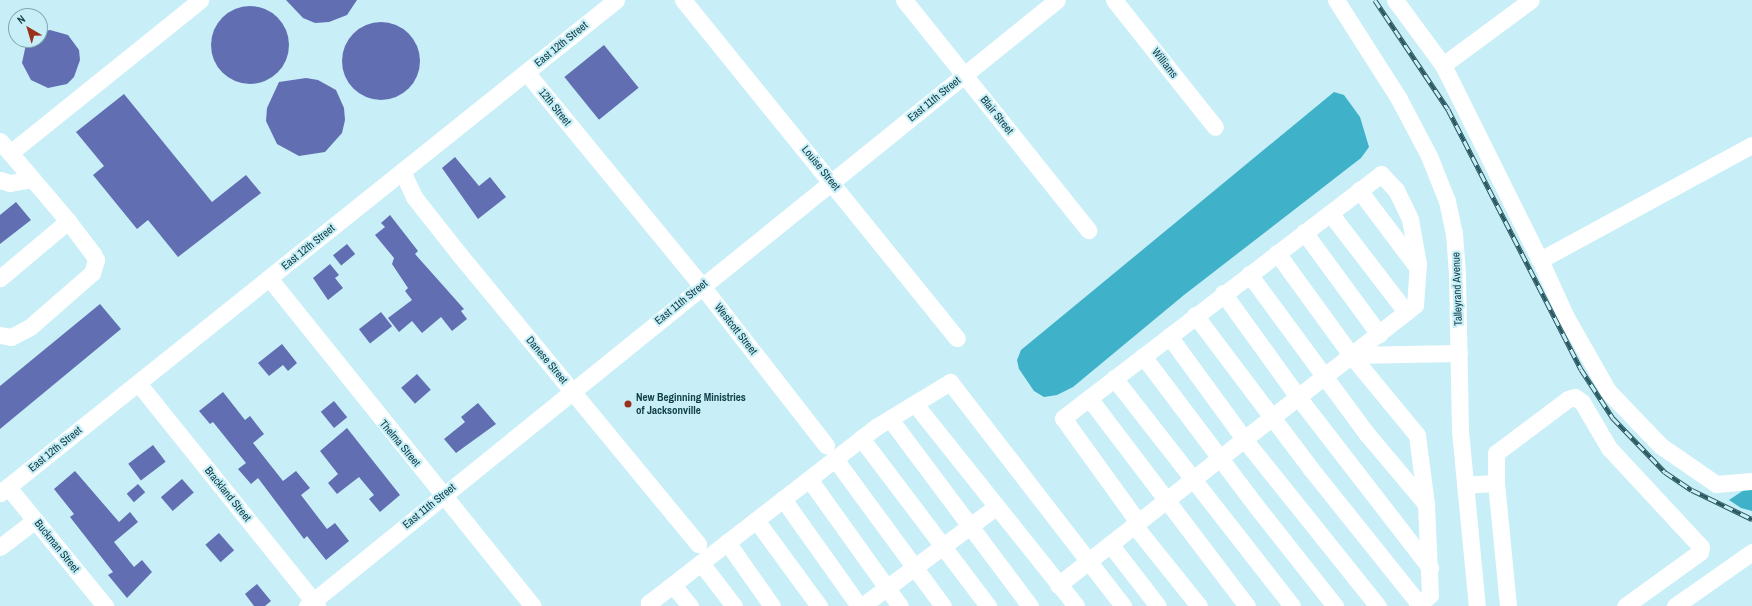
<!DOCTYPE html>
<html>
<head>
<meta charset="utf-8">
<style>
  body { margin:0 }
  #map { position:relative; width:1752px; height:606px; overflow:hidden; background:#c8eef7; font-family:"Archivo Narrow",sans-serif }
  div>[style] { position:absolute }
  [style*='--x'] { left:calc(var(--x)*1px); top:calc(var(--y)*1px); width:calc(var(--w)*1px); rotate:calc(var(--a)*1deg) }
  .water>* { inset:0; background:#3fb1c8 }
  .building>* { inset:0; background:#616fb2; transform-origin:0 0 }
  .round { border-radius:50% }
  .minor>* { height:17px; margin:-8.5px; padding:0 8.5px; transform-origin:8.5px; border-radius:8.5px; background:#fff }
  .rail>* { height:4.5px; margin-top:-2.25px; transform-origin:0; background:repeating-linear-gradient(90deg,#c8eef7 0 9px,#2b5962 0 18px); box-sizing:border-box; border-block:1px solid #2b5962 }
  .dots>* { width:11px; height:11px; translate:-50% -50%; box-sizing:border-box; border:2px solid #c8eef7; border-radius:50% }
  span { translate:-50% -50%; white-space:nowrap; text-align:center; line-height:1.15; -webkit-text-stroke:4px #c8eef7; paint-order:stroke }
  .street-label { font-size:11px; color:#114049 }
  .poi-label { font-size:11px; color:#114049; font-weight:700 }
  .left { translate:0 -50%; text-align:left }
  .north { position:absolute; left:8px; top:8px; width:40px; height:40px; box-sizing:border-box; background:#c8eef7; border:1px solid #7fa8b1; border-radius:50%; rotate:322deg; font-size:11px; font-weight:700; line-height:16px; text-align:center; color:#114049 }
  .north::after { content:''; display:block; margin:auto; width:14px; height:18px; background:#9a311a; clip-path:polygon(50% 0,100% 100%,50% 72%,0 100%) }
</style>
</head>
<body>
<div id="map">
  <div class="water">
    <i style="clip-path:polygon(1334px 92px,1344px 95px,1360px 117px,1369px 147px,1361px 158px,1184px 295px,1073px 387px,1057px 395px,1044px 397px,1034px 391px,1019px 369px,1017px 360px,1021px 350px)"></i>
    <i style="clip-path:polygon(1750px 486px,1752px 486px,1752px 511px,1741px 508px,1729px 500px)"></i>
  </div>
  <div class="building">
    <i style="clip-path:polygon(286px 0,357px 0,347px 15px,329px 22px,315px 23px,303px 18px)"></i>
    <i class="round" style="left:211px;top:6px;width:78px;height:78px"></i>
    <i class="round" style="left:342px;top:22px;width:78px;height:78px"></i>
    <i style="clip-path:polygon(50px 30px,68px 35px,79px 50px,80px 60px,74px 77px,67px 84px,48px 88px,31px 80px,22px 63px,26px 44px,30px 40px,40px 40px,40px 32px)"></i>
    <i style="left:604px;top:45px;width:55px;height:51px;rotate:51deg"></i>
    <i style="clip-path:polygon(306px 78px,318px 80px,336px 90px,344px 108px,345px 120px,342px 133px,325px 152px,299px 156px,277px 144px,266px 121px,267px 108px,279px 82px)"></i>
    <i style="clip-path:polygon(124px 94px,212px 202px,246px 175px,261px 193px,178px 257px,148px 220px,137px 229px,93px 175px,104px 166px,76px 132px)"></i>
    <i style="clip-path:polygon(455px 157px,479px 186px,490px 177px,506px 197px,478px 219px,442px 168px)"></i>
    <i style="clip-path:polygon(16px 202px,31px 220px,0 244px,0 215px)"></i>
    <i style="clip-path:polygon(390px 215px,418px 251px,415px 254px,464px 309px,461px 311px,467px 319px,452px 331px,441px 317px,422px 333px,412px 321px,399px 332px,388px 318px,412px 300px,405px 291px,408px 288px,392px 264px,394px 258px,375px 235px,385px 227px,381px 223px)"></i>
    <i style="left:347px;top:244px;width:13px;height:18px;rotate:51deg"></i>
    <i style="clip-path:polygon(330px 264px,339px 275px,335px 278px,343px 288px,328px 300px,313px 278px)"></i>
    <i style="clip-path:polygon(100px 304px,121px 329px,0 429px,0 386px)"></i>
    <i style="left:381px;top:312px;width:18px;height:28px;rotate:52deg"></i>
    <i style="clip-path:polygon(282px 344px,297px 363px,288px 371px,283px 365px,269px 376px,258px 363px)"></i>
    <i style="left:417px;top:374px;width:21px;height:21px;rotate:49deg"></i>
    <i style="clip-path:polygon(223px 392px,245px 420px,250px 416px,264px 434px,253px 443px,283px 481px,296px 471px,310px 488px,301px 495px,327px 529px,335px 523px,349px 541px,326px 560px,307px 536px,304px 539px,258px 478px,251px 484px,238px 469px,246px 463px,213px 422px,210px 424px,199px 411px)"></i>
    <i style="left:334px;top:401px;width:21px;height:17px;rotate:51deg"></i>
    <i style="clip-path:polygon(478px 403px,496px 424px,456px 453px,444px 439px,465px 422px,461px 417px)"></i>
    <i style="clip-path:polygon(347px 428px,400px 495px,380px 512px,369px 499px,374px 495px,359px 477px,337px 494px,328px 483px,338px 474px,320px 451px)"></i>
    <i style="left:153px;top:445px;width:21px;height:31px;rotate:53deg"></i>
    <i style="clip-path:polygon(75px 471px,119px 522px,130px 512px,138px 522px,114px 542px,134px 567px,142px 560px,152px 572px,127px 598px,108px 575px,113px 572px,70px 517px,74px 514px,54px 489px)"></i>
    <i style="left:182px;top:479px;width:18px;height:28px;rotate:49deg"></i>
    <i style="left:138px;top:484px;width:11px;height:15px;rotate:49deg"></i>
    <i style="left:219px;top:533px;width:23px;height:18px;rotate:49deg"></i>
    <i style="clip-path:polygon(257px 584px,271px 601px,265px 606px,254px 606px,245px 594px)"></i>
  </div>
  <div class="minor">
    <i style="--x:683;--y:0;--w:435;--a:51"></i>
    <i style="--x:904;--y:0;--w:295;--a:51.3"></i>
    <i style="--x:1114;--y:0;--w:162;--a:51.5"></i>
    <i style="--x:1336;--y:0;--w:117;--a:57.5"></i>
    <i style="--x:1399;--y:99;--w:64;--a:62.2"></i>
    <i style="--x:1429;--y:156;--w:48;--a:68.2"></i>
    <i style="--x:1447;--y:201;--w:33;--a:78"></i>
    <i style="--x:1454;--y:233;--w:41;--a:85.8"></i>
    <i style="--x:1457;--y:274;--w:157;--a:88.9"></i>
    <i style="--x:1460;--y:431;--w:176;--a:84.5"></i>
    <i style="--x:1395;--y:0;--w:81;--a:53.6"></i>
    <i style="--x:1443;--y:65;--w:218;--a:63.6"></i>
    <i style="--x:1540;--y:260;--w:241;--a:-28.5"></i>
    <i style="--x:1443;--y:65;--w:109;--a:-36.5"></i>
    <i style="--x:526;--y:72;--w:277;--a:50.6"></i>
    <i style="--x:702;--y:286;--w:202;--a:52.1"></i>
    <i style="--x:0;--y:141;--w:105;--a:49.6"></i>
    <i style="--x:68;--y:221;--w:89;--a:140"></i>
    <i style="--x:10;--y:153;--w:244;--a:-38.8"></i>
    <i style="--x:402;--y:171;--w:29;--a:65"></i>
    <i style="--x:414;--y:197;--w:73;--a:51.7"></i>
    <i style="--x:459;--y:254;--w:376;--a:50.5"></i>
    <i style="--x:0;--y:180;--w:10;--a:17"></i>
    <i style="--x:10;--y:183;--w:22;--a:-10"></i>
    <i style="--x:1359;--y:190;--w:96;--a:53"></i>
    <i style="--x:1330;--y:213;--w:125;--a:52.5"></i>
    <i style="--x:1304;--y:232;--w:127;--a:53.7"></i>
    <i style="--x:1277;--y:253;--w:126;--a:54"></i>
    <i style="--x:1351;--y:355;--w:104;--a:50.5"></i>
    <i style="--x:1417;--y:435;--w:70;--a:82.6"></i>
    <i style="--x:1426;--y:504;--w:91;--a:87.5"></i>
    <i style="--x:1430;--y:595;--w:17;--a:140"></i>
    <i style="--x:1540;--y:260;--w:63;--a:65.5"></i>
    <i style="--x:1566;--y:317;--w:85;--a:60.4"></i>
    <i style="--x:1608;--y:391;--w:76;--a:46.1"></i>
    <i style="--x:1661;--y:446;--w:67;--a:34.6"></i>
    <i style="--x:1716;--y:484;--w:36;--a:-5"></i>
    <i style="--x:1249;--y:274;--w:199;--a:53.6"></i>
    <i style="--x:1367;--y:434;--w:92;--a:49.9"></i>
    <i style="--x:269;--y:278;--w:421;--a:51.2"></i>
    <i style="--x:1223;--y:293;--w:128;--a:54.2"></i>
    <i style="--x:1298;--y:397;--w:216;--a:52.3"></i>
    <i style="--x:1195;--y:315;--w:193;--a:53"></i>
    <i style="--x:1311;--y:469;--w:173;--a:51.3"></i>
    <i style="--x:0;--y:335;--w:11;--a:10"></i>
    <i style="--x:11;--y:337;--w:21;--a:-28"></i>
    <i style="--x:30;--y:327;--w:82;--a:-41.1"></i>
    <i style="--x:92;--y:273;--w:14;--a:-73"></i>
    <i style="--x:96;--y:260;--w:7;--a:-117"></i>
    <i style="--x:93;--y:254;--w:41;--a:-127.1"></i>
    <i style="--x:1169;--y:336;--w:127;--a:53.9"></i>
    <i style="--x:1244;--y:439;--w:214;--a:51.3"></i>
    <i style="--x:1143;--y:356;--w:194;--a:53"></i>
    <i style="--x:1260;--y:511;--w:121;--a:51.7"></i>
    <i style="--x:1114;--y:378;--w:289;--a:52"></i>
    <i style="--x:138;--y:383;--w:286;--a:51.2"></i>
    <i style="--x:1089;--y:398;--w:261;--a:52.8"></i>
    <i style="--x:915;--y:404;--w:258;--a:51.4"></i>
    <i style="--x:890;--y:419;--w:234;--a:53.2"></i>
    <i style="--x:861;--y:438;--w:211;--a:52.9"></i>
    <i style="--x:835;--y:459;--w:182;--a:53.7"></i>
    <i style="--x:809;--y:479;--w:156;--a:54.4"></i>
    <i style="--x:1496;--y:483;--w:30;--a:-90"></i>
    <i style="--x:1496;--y:453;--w:90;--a:-36.9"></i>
    <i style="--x:1568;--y:399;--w:7;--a:-16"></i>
    <i style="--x:1575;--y:397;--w:9;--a:36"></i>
    <i style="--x:1582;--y:402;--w:53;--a:59.6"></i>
    <i style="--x:1609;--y:448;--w:135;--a:47.1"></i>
    <i style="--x:1701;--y:547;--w:5;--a:101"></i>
    <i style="--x:1700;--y:552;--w:92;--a:144.2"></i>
    <i style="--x:1465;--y:485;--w:31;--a:-4"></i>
    <i style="--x:1496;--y:483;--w:124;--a:84.4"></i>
    <i style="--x:8;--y:487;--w:154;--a:50.8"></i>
    <i style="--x:0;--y:493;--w:789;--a:-38.67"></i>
    <i style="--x:783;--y:499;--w:131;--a:54.6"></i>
    <i style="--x:756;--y:520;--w:107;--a:53.8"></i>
    <i style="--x:1138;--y:522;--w:128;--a:-125.8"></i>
    <i style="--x:1063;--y:418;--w:401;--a:-37.5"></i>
    <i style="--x:1381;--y:174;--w:22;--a:47"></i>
    <i style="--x:1396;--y:190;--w:32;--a:64"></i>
    <i style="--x:1410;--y:219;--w:46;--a:79.9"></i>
    <i style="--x:1418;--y:264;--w:41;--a:94.2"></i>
    <i style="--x:1415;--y:305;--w:81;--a:142"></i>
    <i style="--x:1134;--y:525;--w:104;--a:51.3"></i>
    <i style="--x:727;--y:542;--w:78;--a:54.9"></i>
    <i style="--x:1110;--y:544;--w:78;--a:52.3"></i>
    <i style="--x:0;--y:547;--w:44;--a:-37.6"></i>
    <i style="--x:701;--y:563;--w:54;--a:52.5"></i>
    <i style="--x:673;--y:585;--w:27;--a:51"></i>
    <i style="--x:1058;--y:585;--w:372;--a:-38.1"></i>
    <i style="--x:1351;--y:355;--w:108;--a:-1.1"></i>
    <i style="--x:307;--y:606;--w:964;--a:-38.94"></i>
    <i style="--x:651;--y:606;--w:4;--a:-124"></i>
    <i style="--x:649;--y:603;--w:287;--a:-37.8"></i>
    <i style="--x:876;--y:427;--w:87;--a:-31.3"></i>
    <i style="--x:950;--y:382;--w:283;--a:52.3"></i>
    <i style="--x:862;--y:606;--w:167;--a:-36.5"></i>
    <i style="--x:1675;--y:606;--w:94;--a:-35"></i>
  </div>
  <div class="rail">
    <i style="--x:1375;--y:0;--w:131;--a:56.2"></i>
    <i style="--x:1448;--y:109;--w:292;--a:62.9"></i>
    <i style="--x:1581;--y:369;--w:59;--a:56.9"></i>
    <i style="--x:1613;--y:418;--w:75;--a:46.1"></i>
    <i style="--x:1665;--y:472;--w:32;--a:34"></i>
    <i style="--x:1692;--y:490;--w:67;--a:25.8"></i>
  </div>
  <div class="dots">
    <i style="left:628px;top:404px;background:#9a311a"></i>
  </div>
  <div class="street-label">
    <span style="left:561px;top:44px;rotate:-39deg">East 12th Street</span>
    <span style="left:1165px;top:63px;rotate:52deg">Williams</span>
    <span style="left:934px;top:99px;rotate:-39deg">East 11th Street</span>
    <span style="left:555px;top:107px;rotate:51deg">12th Street</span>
    <span style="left:997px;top:115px;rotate:51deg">Blair Street</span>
    <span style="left:821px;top:168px;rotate:51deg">Louise Street</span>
    <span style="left:308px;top:247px;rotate:-39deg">East 12th Street</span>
    <span style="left:1457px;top:289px;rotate:-92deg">Talleyrand Avenue</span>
    <span style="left:681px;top:302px;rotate:-39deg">East 11th Street</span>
    <span style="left:736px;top:329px;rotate:52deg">Westcott Street</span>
    <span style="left:547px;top:360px;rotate:50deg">Danese Street</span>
    <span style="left:400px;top:443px;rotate:50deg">Thelma Street</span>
    <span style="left:55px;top:449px;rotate:-39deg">East 12th Street</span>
    <span style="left:228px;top:494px;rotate:51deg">Brackland Street</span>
    <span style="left:429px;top:506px;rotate:-39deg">East 11th Street</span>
    <span style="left:57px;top:546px;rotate:51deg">Buckman Street</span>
  </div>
  <div class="poi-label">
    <span class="left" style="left:636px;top:404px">New Beginning Ministries<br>of Jacksonville</span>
  </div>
  <div class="north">N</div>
</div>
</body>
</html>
